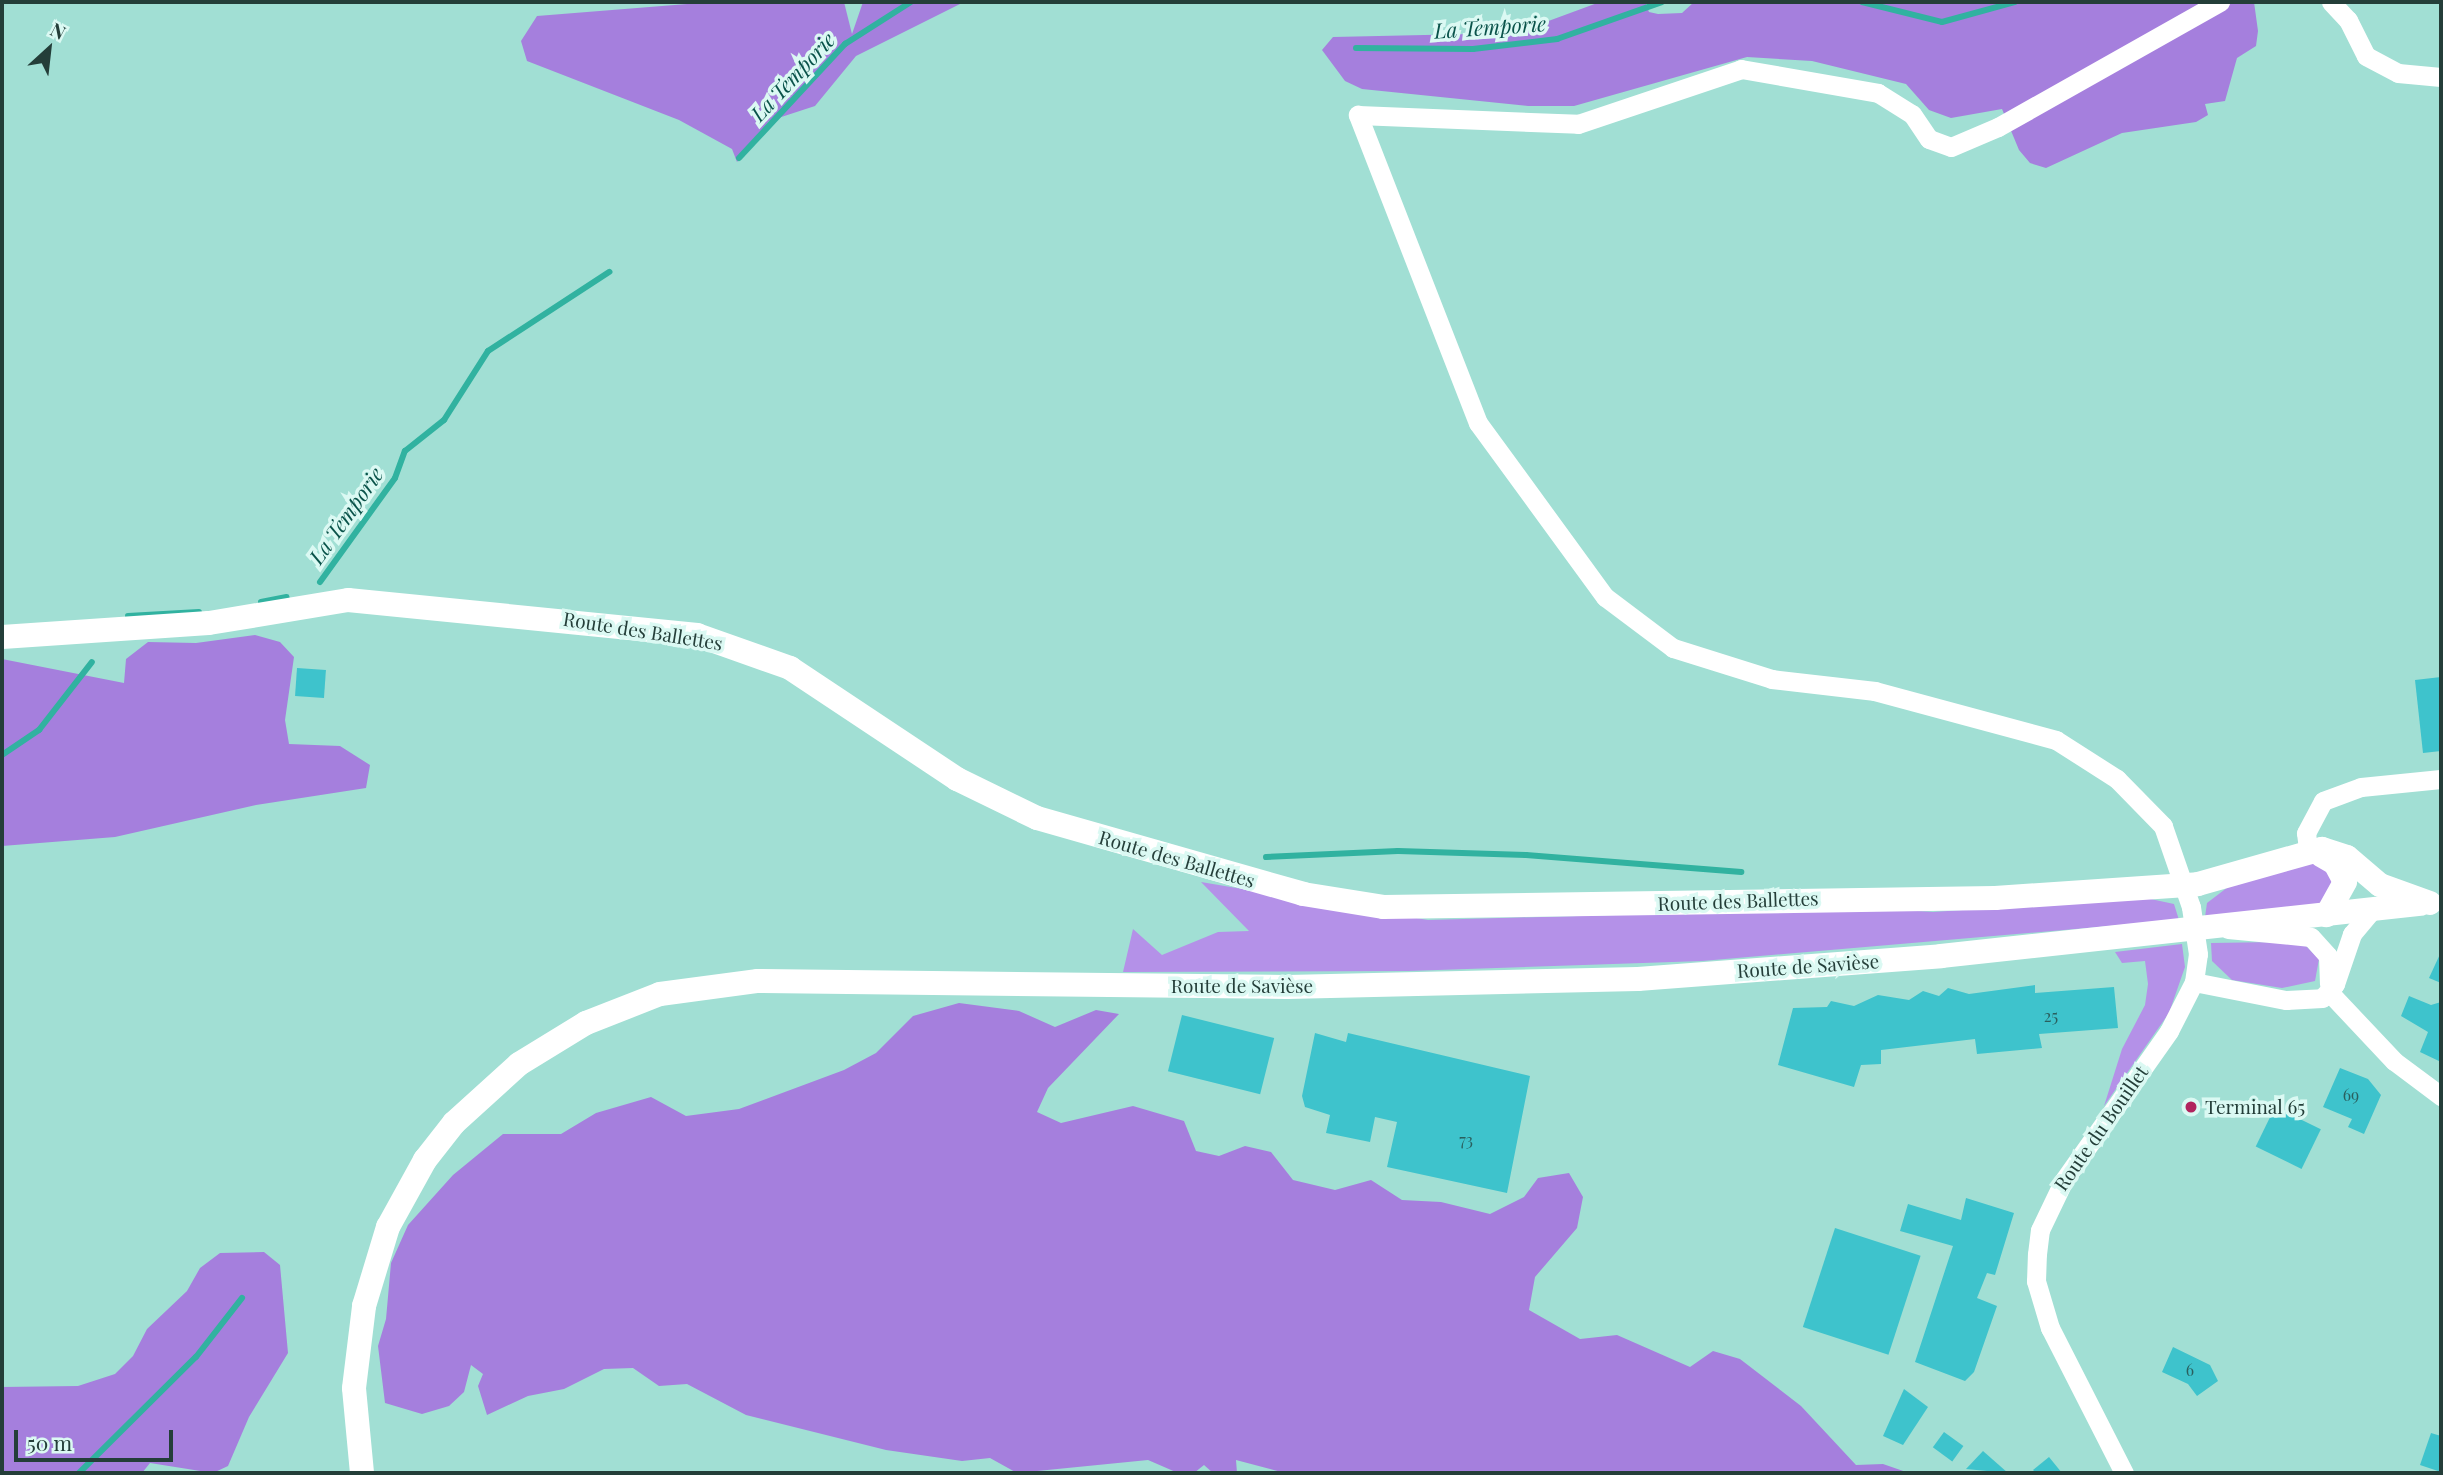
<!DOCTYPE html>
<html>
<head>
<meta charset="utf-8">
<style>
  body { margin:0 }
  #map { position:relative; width:2443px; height:1475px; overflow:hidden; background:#a1dfd4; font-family:"Playfair Display",serif }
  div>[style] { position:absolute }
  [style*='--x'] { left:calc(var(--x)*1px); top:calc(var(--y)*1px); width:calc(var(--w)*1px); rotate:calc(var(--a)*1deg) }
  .green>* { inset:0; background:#b491e8 }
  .forest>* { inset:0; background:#a57fdd }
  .stream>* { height:6px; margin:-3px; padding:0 3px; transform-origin:3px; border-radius:3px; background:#31b2a0 }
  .building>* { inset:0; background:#3ec3cc; transform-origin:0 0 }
  .minor>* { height:19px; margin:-9.5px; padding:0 9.5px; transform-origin:9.5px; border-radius:9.5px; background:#fff }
  .tertiary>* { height:24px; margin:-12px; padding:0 12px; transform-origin:12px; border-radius:12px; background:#fff }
  .dots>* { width:19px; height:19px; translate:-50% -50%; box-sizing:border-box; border:4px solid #dbf9f3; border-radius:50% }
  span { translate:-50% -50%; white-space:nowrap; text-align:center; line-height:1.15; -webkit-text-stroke:7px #dbf9f3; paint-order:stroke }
  .number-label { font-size:16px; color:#2a5f5e }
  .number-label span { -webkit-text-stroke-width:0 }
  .street-label { font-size:19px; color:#243e39 }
  .poi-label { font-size:19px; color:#243e39 }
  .left { translate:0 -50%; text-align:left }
  .water-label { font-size:21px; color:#0a534a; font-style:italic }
  .frame { position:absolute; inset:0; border:4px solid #243e39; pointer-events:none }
  .north { position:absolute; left:14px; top:14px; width:70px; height:70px; -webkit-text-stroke:5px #dbf9f3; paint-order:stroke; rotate:27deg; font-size:19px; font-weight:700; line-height:28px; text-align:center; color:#243e39 }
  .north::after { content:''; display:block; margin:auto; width:24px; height:32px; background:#243e39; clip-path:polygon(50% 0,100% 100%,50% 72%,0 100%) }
  .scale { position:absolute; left:14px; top:1430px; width:159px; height:32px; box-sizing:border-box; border:4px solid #243e39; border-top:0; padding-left:9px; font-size:21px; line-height:24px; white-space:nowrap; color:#243e39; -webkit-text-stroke:5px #dbf9f3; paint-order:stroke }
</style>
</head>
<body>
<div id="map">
  <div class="green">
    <i style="clip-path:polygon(2313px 862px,2327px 865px,2336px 880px,2320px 904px,2205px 917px,2207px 903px,2228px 887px)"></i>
    <i style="clip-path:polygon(1201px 882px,1428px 920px,1872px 908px,1933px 912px,2146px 898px,2174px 904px,2179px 920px,1702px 961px,1408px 971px,1123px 972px,1133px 929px,1162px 955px,1218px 932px,1249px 931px)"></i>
    <i style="clip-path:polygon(2277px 942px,2304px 944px,2319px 959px,2315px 981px,2282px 988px,2232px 980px,2212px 961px,2211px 943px)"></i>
    <i style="clip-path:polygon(2182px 944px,2185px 967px,2169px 1013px,2104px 1106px,2122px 1049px,2145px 1005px,2148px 984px,2145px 961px,2122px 963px,2115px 952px)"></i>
  </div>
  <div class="forest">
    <i style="clip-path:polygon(712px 2px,844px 2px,852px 34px,863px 2px,964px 2px,856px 56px,815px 106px,769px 121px,737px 162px,732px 149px,679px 120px,527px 61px,521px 41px,537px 16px)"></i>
    <i style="clip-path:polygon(1600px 2px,1645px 2px,1649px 12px,1658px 14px,1682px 13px,1694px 2px,2254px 2px,2258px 31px,2256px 46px,2237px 58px,2225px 101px,2205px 104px,2208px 115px,2196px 122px,2122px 133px,2046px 168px,2030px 163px,2019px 150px,2002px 109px,1951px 118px,1929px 110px,1906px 84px,1812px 61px,1747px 57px,1574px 106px,1528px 106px,1362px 89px,1345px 81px,1322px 50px,1333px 37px,1516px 33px)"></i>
    <i style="clip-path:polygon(255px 635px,280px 642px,294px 657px,285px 720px,289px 744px,340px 746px,370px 765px,366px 788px,256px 805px,115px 837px,2px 846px,2px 659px,124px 683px,126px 659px,148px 642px,196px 643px)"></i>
    <i style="clip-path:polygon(959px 1003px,1019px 1011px,1055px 1027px,1096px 1010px,1119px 1014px,1048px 1088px,1037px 1112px,1061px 1123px,1133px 1106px,1184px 1121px,1196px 1151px,1219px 1156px,1245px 1146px,1271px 1152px,1293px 1180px,1335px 1190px,1371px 1180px,1402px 1200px,1441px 1202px,1490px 1214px,1524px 1197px,1538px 1178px,1569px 1173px,1583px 1197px,1577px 1228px,1535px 1277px,1529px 1310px,1580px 1339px,1617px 1335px,1690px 1367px,1713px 1351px,1740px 1359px,1801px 1406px,1856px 1465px,1883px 1464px,1909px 1473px,1285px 1473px,1236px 1460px,1237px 1473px,1213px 1473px,1204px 1465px,1194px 1473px,1178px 1473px,1148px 1460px,1017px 1473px,990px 1458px,962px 1461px,886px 1450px,746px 1415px,687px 1384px,659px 1386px,633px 1368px,604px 1369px,564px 1389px,528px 1396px,487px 1415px,478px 1386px,483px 1374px,471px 1365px,464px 1392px,449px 1406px,422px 1414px,385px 1403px,378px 1346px,386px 1319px,391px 1263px,408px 1225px,453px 1175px,503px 1134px,561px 1134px,596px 1113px,651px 1097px,686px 1116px,739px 1109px,844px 1070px,876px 1053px,913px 1016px)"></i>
    <i style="clip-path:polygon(264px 1252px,280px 1265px,288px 1353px,249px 1417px,228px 1466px,213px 1473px,150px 1463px,142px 1473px,2px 1473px,2px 1387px,78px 1386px,115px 1374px,133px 1356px,147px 1329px,187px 1291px,200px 1268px,220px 1253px)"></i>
  </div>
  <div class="stream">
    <i style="--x:1862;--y:2;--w:82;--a:14"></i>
    <i style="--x:1942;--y:22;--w:76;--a:-15.3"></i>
    <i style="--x:1356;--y:48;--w:117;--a:0.5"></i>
    <i style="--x:1473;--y:49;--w:85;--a:-6.8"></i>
    <i style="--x:1557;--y:39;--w:111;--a:-19.4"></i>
    <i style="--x:739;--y:158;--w:156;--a:-47.1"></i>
    <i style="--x:845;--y:44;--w:78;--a:-32.5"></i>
    <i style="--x:320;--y:582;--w:128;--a:-54.2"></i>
    <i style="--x:395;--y:478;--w:29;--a:-70"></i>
    <i style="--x:405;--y:451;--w:50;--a:-38.5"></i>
    <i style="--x:444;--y:420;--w:82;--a:-57.5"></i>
    <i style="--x:488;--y:351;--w:145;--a:-33.1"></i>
    <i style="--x:261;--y:602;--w:26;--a:-11"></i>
    <i style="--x:128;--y:616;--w:71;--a:-3.2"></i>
    <i style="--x:2;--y:755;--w:45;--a:-34"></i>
    <i style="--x:39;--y:730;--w:86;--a:-52.1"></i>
    <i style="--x:1266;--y:857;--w:132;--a:-2.6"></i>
    <i style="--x:1398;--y:851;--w:128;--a:1.8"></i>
    <i style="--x:1526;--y:855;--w:216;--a:4.5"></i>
    <i style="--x:79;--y:1473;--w:165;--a:-44.8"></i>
    <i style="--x:196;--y:1357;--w:75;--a:-52.1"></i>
  </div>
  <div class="building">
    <i style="left:297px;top:668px;width:29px;height:28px;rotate:4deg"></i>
    <i style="clip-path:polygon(2441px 677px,2441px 751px,2423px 753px,2415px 680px)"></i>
    <i style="clip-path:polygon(2441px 952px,2441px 983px,2429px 978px)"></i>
    <i style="clip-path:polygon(2035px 985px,2035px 993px,2114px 987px,2118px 1028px,2039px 1034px,2042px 1048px,1977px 1054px,1975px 1039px,1881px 1050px,1881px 1064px,1861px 1065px,1854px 1087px,1778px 1065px,1793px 1008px,1827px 1007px,1831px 1001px,1854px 1006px,1878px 995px,1909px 1000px,1923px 991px,1939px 996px,1948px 988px,1969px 994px)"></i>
    <i style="clip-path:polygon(2409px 996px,2431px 1005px,2441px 1002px,2441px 1062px,2420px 1052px,2428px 1032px,2401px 1016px)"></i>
    <i style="left:1182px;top:1015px;width:95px;height:58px;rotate:14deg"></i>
    <i style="clip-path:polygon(1315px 1033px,1346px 1042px,1348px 1033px,1530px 1076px,1507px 1193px,1387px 1167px,1397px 1122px,1375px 1117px,1370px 1142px,1326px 1133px,1330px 1115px,1305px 1107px,1302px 1096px)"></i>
    <i style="clip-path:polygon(2340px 1068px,2368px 1079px,2381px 1095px,2364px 1134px,2348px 1127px,2352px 1119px,2323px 1107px)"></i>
    <i style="left:2275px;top:1107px;width:51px;height:44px;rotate:26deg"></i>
    <i style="clip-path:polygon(1966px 1198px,2014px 1213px,1995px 1275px,1987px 1273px,1977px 1298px,1997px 1306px,1974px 1372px,1965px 1381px,1915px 1362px,1953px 1246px,1900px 1231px,1908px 1204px,1961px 1220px)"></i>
    <i style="left:1835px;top:1228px;width:90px;height:104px;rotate:18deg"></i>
    <i style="clip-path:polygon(2173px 1347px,2210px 1365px,2218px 1381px,2197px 1396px,2188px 1384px,2162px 1372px)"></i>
    <i style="clip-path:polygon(1904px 1389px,1928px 1407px,1903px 1445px,1883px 1436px)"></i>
    <i style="left:1944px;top:1432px;width:24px;height:19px;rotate:36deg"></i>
    <i style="clip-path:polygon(2431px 1433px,2441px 1436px,2441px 1472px,2420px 1465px)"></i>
    <i style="clip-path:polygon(1983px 1451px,2008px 1473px,1966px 1469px)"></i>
    <i style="clip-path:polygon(2049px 1457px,2062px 1473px,2036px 1473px,2033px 1470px)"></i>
  </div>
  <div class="minor">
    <i style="--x:2331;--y:2;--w:25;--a:47"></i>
    <i style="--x:2348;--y:20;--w:40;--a:63.4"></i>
    <i style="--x:2366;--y:56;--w:36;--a:28"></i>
    <i style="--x:2398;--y:73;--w:43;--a:5.3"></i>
    <i style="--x:2308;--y:849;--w:16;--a:-97"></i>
    <i style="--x:2306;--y:833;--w:36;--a:-62"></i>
    <i style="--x:2323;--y:801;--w:40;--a:-20.2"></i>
    <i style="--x:2361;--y:787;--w:80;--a:-5.7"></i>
    <i style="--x:2228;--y:929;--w:83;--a:5.5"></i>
    <i style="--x:2311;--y:937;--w:25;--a:48"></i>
    <i style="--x:2328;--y:956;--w:28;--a:88"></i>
    <i style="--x:2194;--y:982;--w:94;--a:11.1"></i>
    <i style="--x:2286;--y:1000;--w:36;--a:-3"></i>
    <i style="--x:2322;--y:998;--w:19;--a:-47"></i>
    <i style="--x:2335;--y:984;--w:53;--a:-71.2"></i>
    <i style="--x:2352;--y:934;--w:31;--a:-50"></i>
    <i style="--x:2329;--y:992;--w:95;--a:46.7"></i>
    <i style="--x:2394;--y:1061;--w:59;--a:36.7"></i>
    <i style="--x:2124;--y:1473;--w:163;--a:-117"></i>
    <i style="--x:2050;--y:1328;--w:49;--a:-106.6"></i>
    <i style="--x:2036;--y:1281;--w:27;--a:-88"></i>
    <i style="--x:2037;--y:1254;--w:24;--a:-83"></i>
    <i style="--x:2040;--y:1230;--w:55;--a:-64.4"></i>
    <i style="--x:2064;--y:1180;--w:182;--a:-54.8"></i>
    <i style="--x:2169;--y:1031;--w:55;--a:-63"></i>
    <i style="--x:2194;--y:982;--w:28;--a:-82"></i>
    <i style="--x:2198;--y:954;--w:48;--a:-98.5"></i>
    <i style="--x:2191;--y:907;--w:86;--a:-109.1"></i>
    <i style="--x:2163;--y:826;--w:66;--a:-134.4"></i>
    <i style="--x:2117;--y:779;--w:72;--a:-147.4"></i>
    <i style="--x:2056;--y:740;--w:188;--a:-164.9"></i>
    <i style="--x:1875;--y:691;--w:104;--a:-173.4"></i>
    <i style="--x:1772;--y:679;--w:104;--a:-162.6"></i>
    <i style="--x:1673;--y:648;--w:85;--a:-143.1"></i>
    <i style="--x:1605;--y:597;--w:215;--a:-126.1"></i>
    <i style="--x:1478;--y:423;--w:331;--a:-111.3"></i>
    <i style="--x:1358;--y:115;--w:220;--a:2.3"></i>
    <i style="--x:1578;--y:124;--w:172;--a:-18.6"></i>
    <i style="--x:1741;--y:69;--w:139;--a:9.9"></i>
    <i style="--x:1878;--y:93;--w:40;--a:32"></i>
    <i style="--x:1912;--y:114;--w:30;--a:56"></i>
    <i style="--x:1929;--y:139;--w:23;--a:20"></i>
    <i style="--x:1951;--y:147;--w:51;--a:-23.1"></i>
    <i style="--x:1998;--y:127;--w:255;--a:-29.4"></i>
  </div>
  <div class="tertiary">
    <i style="--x:2;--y:637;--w:207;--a:-3.9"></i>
    <i style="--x:209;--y:623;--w:141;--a:-9.4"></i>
    <i style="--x:348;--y:600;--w:351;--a:5.7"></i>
    <i style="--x:697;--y:635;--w:99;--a:19.5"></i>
    <i style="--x:790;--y:668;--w:201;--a:33.6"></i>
    <i style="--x:957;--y:779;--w:89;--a:26"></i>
    <i style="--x:1037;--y:818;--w:277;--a:15.9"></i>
    <i style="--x:1303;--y:894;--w:81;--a:9.2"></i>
    <i style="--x:1383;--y:907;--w:612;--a:-0.84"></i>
    <i style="--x:1995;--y:898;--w:203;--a:-3.9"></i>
    <i style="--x:2198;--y:884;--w:129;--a:-15.8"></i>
    <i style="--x:2322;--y:849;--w:26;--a:18"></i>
    <i style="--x:2347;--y:857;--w:43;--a:40.3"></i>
    <i style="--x:2380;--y:885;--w:53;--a:19.8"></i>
    <i style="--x:2321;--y:855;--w:16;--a:30"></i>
    <i style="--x:2335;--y:863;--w:21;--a:62"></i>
    <i style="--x:2345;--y:882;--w:38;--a:119"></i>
    <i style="--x:362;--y:1473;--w:85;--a:-95.4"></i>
    <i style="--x:354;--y:1388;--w:83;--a:-83"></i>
    <i style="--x:364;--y:1306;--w:83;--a:-73.1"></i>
    <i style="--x:388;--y:1227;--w:77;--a:-61.1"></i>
    <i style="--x:425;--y:1160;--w:47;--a:-51.9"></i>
    <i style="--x:454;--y:1123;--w:88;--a:-42.2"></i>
    <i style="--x:519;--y:1064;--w:79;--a:-31.5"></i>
    <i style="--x:586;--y:1023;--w:79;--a:-21.4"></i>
    <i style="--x:660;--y:994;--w:99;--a:-7.6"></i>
    <i style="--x:758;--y:981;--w:529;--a:0.65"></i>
    <i style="--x:1287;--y:987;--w:351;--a:-1.3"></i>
    <i style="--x:1638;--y:979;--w:304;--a:-4.3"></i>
    <i style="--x:1941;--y:956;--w:482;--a:-6.2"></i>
  </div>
  <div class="dots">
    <i style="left:2191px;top:1107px;background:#b1245e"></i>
  </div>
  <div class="number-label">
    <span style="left:2051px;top:1016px">25</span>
    <span style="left:2351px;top:1095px">69</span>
    <span style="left:1466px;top:1140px">73</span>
    <span style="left:2190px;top:1370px">6</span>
  </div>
  <div class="street-label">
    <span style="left:643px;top:631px;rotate:9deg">Route des Ballettes</span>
    <span style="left:1177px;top:859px;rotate:16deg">Route des Ballettes</span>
    <span style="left:1738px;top:901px;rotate:-2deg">Route des Ballettes</span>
    <span style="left:1808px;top:966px;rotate:-4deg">Route de Savièse</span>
    <span style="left:1242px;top:986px">Route de Savièse</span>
    <span style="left:2101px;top:1128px;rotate:-55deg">Route du Bouillet</span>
  </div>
  <div class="poi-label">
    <span class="left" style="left:2205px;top:1107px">Terminal 65</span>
  </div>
  <div class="water-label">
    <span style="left:1490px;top:26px;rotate:-4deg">La Temporie</span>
    <span style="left:792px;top:76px;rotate:-47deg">La Temporie</span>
    <span style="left:345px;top:515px;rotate:-55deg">La Temporie</span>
  </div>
  <div class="frame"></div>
  <div class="north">N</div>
  <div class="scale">50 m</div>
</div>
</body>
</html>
